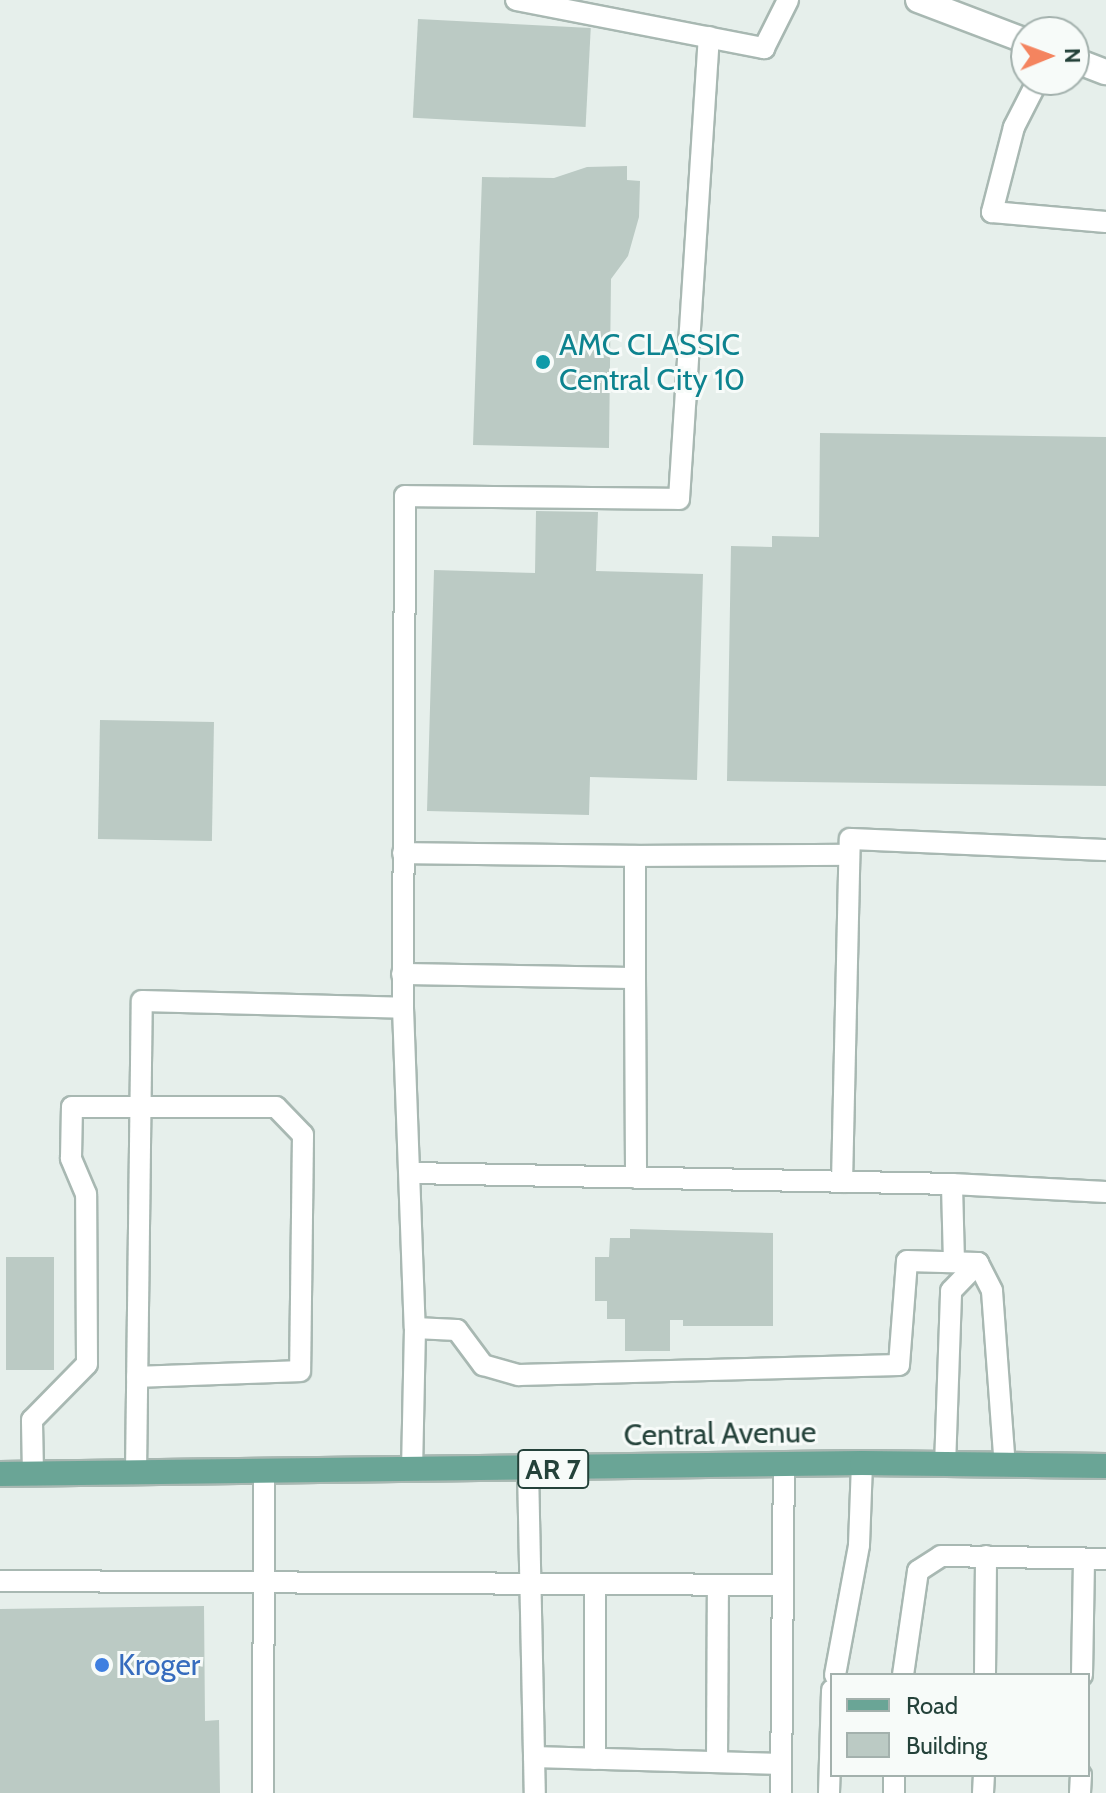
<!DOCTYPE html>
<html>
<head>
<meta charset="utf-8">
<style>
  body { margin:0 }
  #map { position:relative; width:1106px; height:1793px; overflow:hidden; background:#e6efeb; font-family:Cabin,sans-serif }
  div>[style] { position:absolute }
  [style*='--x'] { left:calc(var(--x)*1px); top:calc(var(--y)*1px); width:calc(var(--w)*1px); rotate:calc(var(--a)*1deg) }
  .building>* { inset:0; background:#bbcac4; transform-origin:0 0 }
  .roads { filter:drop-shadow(2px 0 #a8b8b2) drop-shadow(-2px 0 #a8b8b2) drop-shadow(0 2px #a8b8b2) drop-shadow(0 -2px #a8b8b2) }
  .lane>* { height:20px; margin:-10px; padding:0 10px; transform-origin:10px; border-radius:10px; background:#fff }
  .secondary>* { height:24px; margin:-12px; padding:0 12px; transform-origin:12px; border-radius:12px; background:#fff }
  .primary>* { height:24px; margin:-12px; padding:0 12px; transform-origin:12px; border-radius:12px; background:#6aa596 }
  .dots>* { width:22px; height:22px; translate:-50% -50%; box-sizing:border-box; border:4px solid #f7fbf9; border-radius:50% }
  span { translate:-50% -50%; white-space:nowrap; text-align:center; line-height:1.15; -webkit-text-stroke:6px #f7fbf9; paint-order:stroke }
  .shield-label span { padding:2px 6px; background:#f7fbf9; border:2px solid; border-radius:6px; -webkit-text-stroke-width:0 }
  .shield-label { font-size:28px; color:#24423a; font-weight:700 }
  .culture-label { font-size:30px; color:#0d838f }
  .left { translate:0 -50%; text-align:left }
  .street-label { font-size:30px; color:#24423a }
  .shop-label { font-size:30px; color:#366cbe }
  .legend { position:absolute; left:830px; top:1673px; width:260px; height:104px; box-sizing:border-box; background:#f7fbf9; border:2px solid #a3b1ad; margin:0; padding:10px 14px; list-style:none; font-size:24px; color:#24423a }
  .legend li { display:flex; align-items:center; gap:16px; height:40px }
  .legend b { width:40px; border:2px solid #a3b1ad }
  .north { position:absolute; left:1010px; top:16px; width:80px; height:80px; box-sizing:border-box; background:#f7fbf9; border:2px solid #a3b1ad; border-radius:50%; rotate:89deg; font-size:22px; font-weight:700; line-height:32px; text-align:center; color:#24423a }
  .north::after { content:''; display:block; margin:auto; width:28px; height:36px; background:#f4845f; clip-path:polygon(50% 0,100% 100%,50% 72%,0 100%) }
</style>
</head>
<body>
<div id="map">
  <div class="building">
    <i style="left:418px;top:19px;width:173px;height:99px;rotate:3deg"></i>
    <i style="clip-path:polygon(627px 166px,627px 180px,640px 181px,639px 217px,628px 256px,611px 279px,609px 448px,473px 445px,482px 177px,554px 178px,587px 167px)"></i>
    <i style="clip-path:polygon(820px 433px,1106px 437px,1106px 786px,727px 781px,731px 546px,772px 547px,772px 536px,819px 537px)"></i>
    <i style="clip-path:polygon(536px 511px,598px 512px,596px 571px,703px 574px,697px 780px,590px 777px,589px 815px,427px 811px,434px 570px,535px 573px)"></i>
    <i style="left:100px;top:720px;width:114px;height:119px;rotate:1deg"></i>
    <i style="clip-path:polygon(630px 1229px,773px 1233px,773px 1326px,683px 1326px,683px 1320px,670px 1320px,670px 1351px,625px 1351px,625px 1319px,607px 1319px,607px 1301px,595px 1301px,595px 1257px,609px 1257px,610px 1238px,630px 1238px)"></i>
    <i style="left:6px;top:1257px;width:48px;height:113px"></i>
    <i style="clip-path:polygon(204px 1606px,205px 1721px,219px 1720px,220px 1793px,0 1793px,0 1609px)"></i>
  </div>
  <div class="roads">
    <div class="lane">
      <i style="--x:516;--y:0;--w:253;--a:11"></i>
      <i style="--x:764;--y:48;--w:54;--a:-63.4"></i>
      <i style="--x:1038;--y:80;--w:53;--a:117.1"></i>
      <i style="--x:1014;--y:127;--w:88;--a:104.5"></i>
      <i style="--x:992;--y:212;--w:114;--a:5"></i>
      <i style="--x:403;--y:853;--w:232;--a:0.7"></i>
      <i style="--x:402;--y:974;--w:233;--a:1"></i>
      <i style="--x:635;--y:978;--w:122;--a:-90"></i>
      <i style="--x:635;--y:856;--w:214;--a:-0.3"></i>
      <i style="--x:635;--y:978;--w:200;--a:89.7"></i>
      <i style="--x:403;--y:1008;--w:512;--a:-89.78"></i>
      <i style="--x:405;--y:496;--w:274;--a:0.6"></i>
      <i style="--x:679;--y:499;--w:463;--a:-86.3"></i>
      <i style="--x:411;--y:1173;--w:541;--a:1.16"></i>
      <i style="--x:842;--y:1182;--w:343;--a:-88.7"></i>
      <i style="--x:850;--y:839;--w:256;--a:2.5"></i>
      <i style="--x:954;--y:1262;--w:78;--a:-91.5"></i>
      <i style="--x:952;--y:1184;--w:154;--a:3"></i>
      <i style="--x:415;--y:1328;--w:42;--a:2.7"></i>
      <i style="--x:457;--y:1330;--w:44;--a:53.4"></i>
      <i style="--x:483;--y:1365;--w:37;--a:16"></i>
      <i style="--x:519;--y:1375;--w:380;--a:-1.5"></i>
      <i style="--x:899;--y:1365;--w:104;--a:-85.6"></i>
      <i style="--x:907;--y:1261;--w:71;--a:1.6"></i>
      <i style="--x:945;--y:1466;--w:175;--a:-88"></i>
      <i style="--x:951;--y:1291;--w:39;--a:-46"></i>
      <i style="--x:978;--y:1263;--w:31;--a:63"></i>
      <i style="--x:992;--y:1291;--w:175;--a:85.8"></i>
      <i style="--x:528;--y:1469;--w:324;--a:88.8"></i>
      <i style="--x:136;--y:1473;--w:472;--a:-89.3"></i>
      <i style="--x:142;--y:1001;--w:261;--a:1.5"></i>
      <i style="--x:403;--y:1008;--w:320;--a:87.9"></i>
      <i style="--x:415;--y:1328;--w:142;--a:91.2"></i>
      <i style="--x:33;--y:1474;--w:54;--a:-91.1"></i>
      <i style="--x:32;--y:1420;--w:78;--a:-45.5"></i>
      <i style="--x:87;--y:1364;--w:170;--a:-90.3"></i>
      <i style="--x:86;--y:1194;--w:39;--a:-113"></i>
      <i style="--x:71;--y:1158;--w:51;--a:-88.9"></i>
      <i style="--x:72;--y:1107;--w:204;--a:0"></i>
      <i style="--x:276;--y:1107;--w:39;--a:46"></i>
      <i style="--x:303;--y:1135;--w:236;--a:90.7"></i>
      <i style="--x:300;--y:1371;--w:163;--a:177.9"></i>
      <i style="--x:0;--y:1581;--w:782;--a:0.29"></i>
      <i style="--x:595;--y:1585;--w:174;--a:90"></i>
      <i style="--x:835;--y:1675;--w:132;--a:-79.5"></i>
      <i style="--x:859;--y:1545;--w:82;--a:-87.9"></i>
      <i style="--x:903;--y:1675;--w:105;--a:-81.8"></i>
      <i style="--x:918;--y:1571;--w:27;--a:-33"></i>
      <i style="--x:941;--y:1556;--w:165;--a:1"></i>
      <i style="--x:985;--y:1675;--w:119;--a:-89.5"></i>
      <i style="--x:1082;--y:1675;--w:116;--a:-89"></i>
      <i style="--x:534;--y:1757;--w:247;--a:1.6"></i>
      <i style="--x:717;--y:1762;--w:177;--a:-89.7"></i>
      <i style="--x:894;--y:1775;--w:18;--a:90"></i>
      <i style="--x:263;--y:1793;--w:321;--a:-89.8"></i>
      <i style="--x:781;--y:1793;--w:327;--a:-89.5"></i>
      <i style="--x:829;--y:1793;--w:103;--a:-88.3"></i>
      <i style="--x:983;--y:1793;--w:18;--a:-87"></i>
      <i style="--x:1080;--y:1793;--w:18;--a:-87"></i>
    </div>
    <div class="secondary">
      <i style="--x:918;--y:0;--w:116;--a:20.8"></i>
      <i style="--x:1074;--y:60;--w:34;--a:21"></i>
    </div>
    <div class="primary">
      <i style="--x:0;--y:1474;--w:862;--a:-0.73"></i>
      <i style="--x:862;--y:1463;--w:244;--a:0.7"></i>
    </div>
  </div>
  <div class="dots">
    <i style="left:543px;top:362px;background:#0f9aa8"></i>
    <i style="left:102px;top:1665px;background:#3f7fe0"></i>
  </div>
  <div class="shield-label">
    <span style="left:553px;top:1469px">AR 7</span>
  </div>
  <div class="culture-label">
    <span class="left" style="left:559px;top:362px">AMC CLASSIC<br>Central City 10</span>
  </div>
  <div class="street-label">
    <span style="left:720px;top:1434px;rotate:-1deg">Central Avenue</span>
  </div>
  <div class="shop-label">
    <span class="left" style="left:118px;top:1665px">Kroger</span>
  </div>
  <ul class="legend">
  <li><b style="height:10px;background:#6aa596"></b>Road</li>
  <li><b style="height:22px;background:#bbcac4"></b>Building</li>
  </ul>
  <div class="north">N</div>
</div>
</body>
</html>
